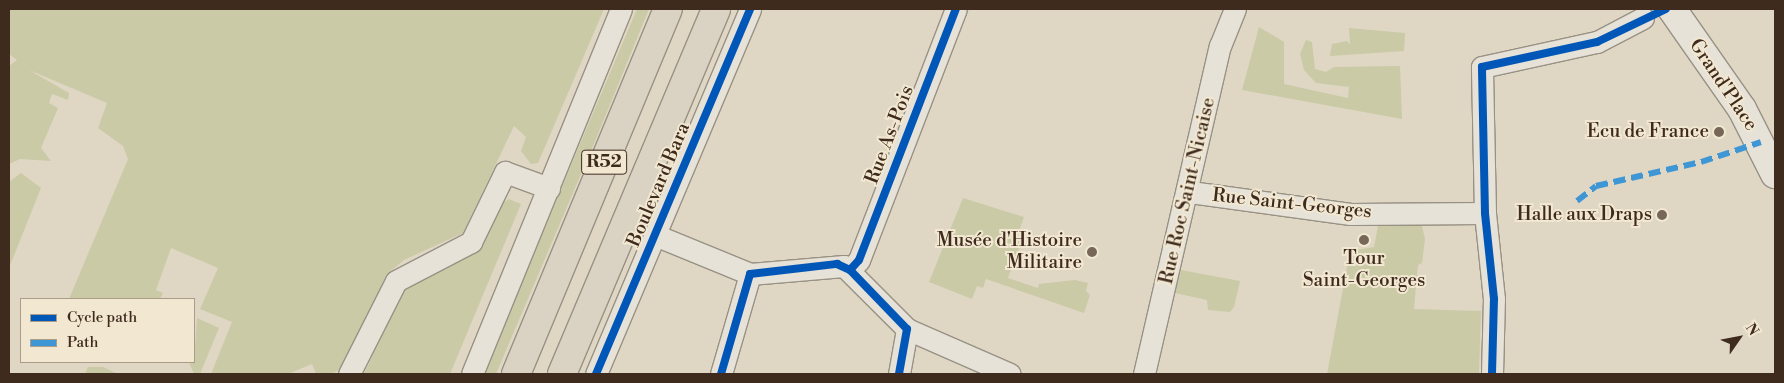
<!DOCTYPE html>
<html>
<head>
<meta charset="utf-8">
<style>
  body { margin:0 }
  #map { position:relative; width:1784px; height:383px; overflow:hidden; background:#dfd7c4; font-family:"Libre Bodoni",serif }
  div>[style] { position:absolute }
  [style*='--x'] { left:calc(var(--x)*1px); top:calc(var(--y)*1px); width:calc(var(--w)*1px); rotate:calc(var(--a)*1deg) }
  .green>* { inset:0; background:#cacaa6 }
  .roads { filter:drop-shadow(1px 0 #989184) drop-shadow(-1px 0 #989184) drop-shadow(0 1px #989184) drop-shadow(0 -1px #989184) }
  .minor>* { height:21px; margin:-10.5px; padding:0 10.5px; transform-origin:10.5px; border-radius:10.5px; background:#e6e2d8 }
  .tertiary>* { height:28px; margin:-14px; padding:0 14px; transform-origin:14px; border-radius:14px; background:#e6e2d8 }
  .primary>* { height:28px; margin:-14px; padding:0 14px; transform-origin:14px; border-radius:14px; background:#dad2c3 }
  .quiet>* { height:6px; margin-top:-3px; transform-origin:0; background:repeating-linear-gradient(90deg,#3f96d5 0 12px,transparent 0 18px) }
  .cycleway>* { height:8px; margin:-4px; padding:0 4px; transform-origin:4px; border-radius:4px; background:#0057b8 }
  .dots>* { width:14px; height:14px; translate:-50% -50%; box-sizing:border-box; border:2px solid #f2e8d1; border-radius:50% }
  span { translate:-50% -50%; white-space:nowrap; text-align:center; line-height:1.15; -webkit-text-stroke:4px #f2e8d1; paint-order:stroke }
  .shield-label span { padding:1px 4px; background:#f2e8d1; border:1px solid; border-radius:4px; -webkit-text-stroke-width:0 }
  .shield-label { font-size:18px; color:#3f2a1e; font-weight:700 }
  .street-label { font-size:19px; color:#3f2a1e }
  .poi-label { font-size:19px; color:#3f2a1e }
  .right { translate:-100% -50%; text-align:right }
  .frame { position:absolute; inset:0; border:10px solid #3f2a1e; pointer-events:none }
  .legend { position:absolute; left:20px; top:298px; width:175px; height:65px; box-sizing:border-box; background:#f2e8d1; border:1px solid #aa9c89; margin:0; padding:6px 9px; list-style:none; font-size:15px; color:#3f2a1e }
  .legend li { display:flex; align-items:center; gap:10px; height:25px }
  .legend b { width:25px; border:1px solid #aa9c89 }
  .north { position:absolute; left:1714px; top:313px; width:50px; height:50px; -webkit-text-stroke:4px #f2e8d1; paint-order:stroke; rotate:57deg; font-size:14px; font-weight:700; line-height:20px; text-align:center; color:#3f2a1e }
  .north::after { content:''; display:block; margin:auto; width:18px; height:22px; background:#3f2a1e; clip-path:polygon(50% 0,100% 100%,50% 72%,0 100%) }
</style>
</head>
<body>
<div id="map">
  <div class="green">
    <i style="clip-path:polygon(9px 9px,604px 9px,538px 163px,531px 164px,521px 151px,526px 137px,514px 126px,463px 233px,404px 260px,386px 275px,363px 329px,341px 369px,331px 374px,316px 374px,312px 364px,288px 374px,211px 374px,232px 322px,200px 309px,218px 268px,171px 248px,156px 290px,163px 293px,160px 299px,69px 299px,128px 159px,123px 146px,98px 128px,107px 103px,29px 70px,69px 93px,68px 100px,52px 94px,49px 103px,58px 108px,41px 148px,51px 161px,20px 159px,9px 164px,9px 66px,17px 60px,9px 54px)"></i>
    <i style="clip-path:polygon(637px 9px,649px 9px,598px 134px,496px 374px,483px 374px)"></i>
    <i style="clip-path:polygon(1259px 27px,1284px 42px,1284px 84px,1348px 98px,1349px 87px,1316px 83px,1304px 70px,1300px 54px,1306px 40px,1312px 42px,1315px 69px,1326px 72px,1334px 67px,1400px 66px,1402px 119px,1242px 90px)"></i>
    <i style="clip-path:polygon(1349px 28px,1405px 33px,1404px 51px,1330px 56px,1332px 44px,1347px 41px,1350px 45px)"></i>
    <i style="clip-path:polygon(21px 173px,41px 188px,9px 268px,9px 182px)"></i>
    <i style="clip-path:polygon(963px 198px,1024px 217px,1016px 239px,1022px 241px,1008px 278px,1038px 288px,1039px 284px,1075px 280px,1088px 283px,1086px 291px,1090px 295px,1084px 313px,986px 279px,983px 288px,977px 286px,972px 299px,929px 282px)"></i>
    <i style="clip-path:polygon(509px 199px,521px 204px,450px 374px,364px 374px,406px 284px,477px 248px,501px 204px)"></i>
    <i style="clip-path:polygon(1421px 222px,1425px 239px,1422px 263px,1418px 265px,1414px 309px,1481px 311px,1479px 374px,1327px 374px,1350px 251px,1374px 247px,1378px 226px)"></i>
    <i style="clip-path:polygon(1181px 270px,1240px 281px,1234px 307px,1230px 312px,1208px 310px,1207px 300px,1175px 293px)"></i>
    <i style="clip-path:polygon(197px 318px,219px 328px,200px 374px,194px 374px,189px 362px,194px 362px)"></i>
    <i style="clip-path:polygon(88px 367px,103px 367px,118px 374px,85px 374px)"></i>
  </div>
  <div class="roads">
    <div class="minor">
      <i style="--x:1190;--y:192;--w:162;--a:7.8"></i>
      <i style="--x:1351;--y:214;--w:134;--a:-0.4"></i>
      <i style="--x:655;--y:235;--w:103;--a:22.3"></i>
      <i style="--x:750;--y:274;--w:94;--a:-4.9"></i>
      <i style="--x:844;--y:266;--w:89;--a:45"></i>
      <i style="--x:907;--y:329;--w:112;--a:23.6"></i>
      <i style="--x:850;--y:270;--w:13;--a:-48"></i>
      <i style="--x:859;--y:260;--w:269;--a:-68.9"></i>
      <i style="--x:349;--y:374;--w:104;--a:-63.2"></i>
      <i style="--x:396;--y:281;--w:85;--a:-27.5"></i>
      <i style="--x:471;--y:242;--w:78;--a:-64.1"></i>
      <i style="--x:505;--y:172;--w:47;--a:20"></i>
      <i style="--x:472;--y:374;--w:394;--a:-67.8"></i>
      <i style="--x:596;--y:374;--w:396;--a:-67.1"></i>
      <i style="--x:721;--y:374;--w:104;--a:-73.8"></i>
      <i style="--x:899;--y:374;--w:46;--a:-79.9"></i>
      <i style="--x:1144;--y:374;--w:337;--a:-77"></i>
      <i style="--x:1220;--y:46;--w:40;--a:-68"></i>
      <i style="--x:1492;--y:374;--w:75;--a:-88.5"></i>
      <i style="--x:1494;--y:299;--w:86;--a:-96"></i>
      <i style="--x:1485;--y:213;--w:146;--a:-91.2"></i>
      <i style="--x:1482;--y:67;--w:118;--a:-12.3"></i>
      <i style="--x:1597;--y:42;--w:52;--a:-27.6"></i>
    </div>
    <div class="tertiary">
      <i style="--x:1672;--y:9;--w:122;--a:55"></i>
      <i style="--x:1742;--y:109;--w:73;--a:63.1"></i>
    </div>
    <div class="primary">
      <i style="--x:516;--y:374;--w:395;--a:-67.4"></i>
      <i style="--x:562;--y:374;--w:396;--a:-67.1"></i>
    </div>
  </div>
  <div class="quiet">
    <i style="--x:1577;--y:201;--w:24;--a:-38"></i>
    <i style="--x:1596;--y:186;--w:108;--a:-12.9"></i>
    <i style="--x:1701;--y:162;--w:63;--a:-18.4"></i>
  </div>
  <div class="cycleway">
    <i style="--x:850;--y:270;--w:13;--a:-48"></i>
    <i style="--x:859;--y:260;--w:269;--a:-68.9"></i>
    <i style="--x:596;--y:374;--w:396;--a:-67.1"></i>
    <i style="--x:721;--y:374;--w:104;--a:-73.8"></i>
    <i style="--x:750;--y:274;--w:88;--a:-6.6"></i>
    <i style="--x:837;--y:264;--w:14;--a:25"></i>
    <i style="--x:850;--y:270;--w:82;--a:46"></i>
    <i style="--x:907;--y:329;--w:46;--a:100.1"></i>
    <i style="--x:1492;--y:374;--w:75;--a:-88.5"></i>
    <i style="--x:1494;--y:299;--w:86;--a:-96"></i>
    <i style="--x:1485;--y:213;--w:146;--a:-91.2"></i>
    <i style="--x:1482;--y:67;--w:118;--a:-12.3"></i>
    <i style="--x:1597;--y:42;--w:76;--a:-25.6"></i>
  </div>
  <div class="dots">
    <i style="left:1719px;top:132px;background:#776758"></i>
    <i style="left:1662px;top:215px;background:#776758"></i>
    <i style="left:1364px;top:240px;background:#776758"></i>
    <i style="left:1092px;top:252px;background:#776758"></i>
  </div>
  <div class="shield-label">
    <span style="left:604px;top:162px">R52</span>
  </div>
  <div class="street-label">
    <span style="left:1723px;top:85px;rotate:56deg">Grand'Place</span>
    <span style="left:890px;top:135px;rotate:-69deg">Rue As-Pois</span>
    <span style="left:659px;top:185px;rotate:-67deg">Boulevard Bara</span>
    <span style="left:1188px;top:191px;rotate:-77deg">Rue Roc Saint-Nicaise</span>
    <span style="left:1292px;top:204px;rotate:6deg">Rue Saint-Georges</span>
  </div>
  <div class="poi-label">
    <span class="right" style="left:1709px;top:132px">Ecu de France</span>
    <span class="right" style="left:1652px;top:215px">Halle aux Draps</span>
    <span class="right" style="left:1082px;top:252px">Musée d'Histoire<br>Militaire</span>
    <span style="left:1364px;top:270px">Tour<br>Saint-Georges</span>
  </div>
  <div class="frame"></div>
  <ul class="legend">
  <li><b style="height:6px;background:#0057b8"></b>Cycle path</li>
  <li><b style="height:6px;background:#3f96d5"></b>Path</li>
  </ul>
  <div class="north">N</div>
</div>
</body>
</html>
